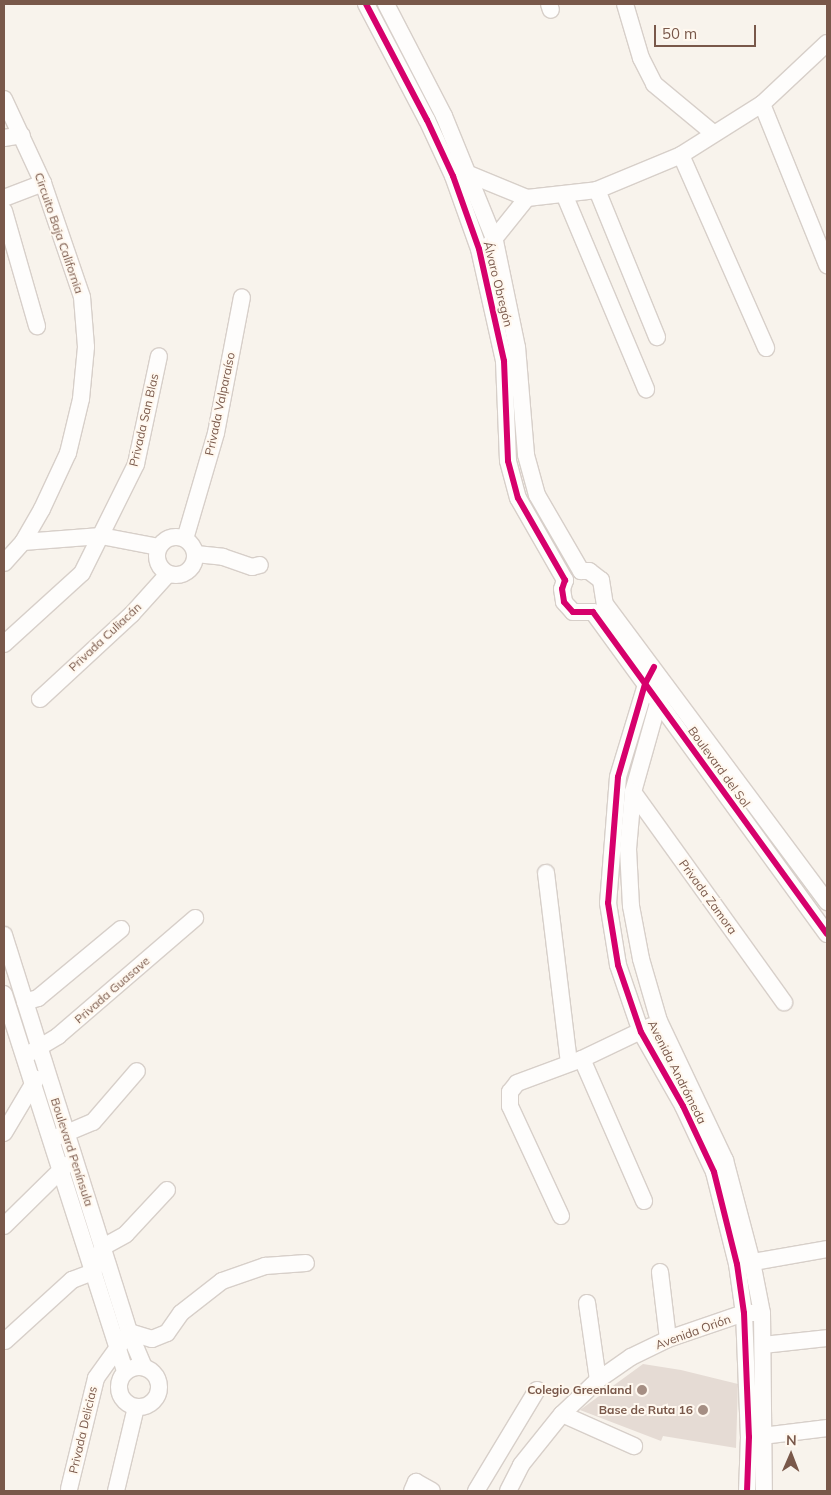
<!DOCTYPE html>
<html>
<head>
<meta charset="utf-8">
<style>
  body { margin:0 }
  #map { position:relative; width:831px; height:1495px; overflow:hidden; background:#f8f3ec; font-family:Mulish,sans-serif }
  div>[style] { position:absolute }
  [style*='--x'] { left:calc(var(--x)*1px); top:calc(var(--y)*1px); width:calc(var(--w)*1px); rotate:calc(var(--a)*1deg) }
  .building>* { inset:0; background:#e5dbd4 }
  .roads { filter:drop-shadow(1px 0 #d7cfc9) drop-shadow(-1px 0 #d7cfc9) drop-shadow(0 1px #d7cfc9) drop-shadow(0 -1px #d7cfc9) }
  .minor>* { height:16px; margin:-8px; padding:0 8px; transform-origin:8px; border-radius:8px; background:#fefdfc }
  .minor>.ring { margin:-8px; padding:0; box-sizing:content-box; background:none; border:16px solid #fefdfc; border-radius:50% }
  .cycleway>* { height:6px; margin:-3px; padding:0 3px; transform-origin:3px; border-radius:3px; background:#d6006c }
  .dots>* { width:14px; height:14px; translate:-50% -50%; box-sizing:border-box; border:2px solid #fff8ef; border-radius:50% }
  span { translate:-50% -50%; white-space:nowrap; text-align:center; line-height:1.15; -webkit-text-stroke:4px #fff8ef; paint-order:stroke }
  .street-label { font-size:12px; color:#79584a }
  .poi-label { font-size:12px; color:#79584a; font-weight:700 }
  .right { translate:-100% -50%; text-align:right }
  .frame { position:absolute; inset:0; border:5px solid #79584a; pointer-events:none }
  .north { position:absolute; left:766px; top:1430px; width:50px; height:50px; -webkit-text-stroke:4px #fff8ef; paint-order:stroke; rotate:1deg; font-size:14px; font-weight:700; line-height:20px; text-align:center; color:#79584a }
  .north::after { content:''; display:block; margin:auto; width:18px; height:22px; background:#79584a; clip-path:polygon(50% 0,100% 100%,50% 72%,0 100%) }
  .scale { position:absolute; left:654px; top:25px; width:102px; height:22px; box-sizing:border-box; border:2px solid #79584a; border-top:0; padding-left:6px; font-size:15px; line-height:18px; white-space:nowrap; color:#79584a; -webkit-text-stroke:4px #fff8ef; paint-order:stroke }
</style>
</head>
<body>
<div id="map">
  <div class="building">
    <i style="clip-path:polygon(643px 1364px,681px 1370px,738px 1384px,736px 1448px,663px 1436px,661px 1441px,580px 1410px)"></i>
  </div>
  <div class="roads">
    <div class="minor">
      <i style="--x:366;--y:4;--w:131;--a:62.3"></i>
      <i style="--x:427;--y:120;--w:62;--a:65.1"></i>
      <i style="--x:453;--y:176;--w:77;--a:70.4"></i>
      <i style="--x:479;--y:249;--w:115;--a:77.4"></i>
      <i style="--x:504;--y:361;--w:100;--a:87.7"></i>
      <i style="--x:508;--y:461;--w:38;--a:75"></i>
      <i style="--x:518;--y:498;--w:95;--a:60.2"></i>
      <i style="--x:565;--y:580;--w:9;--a:108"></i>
      <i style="--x:562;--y:589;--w:13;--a:81"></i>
      <i style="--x:564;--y:602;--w:13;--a:48"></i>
      <i style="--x:573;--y:612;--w:20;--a:0"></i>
      <i style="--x:593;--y:612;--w:398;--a:54"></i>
      <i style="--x:386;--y:4;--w:126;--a:62.6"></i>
      <i style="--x:444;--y:116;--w:135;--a:67.8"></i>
      <i style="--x:495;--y:241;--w:108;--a:78.3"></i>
      <i style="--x:517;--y:347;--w:108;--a:85.2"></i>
      <i style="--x:526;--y:455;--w:41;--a:74.6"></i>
      <i style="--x:537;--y:495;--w:88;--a:59.9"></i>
      <i style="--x:581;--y:571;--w:8;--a:0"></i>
      <i style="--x:589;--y:571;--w:15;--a:37"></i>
      <i style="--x:601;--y:580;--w:24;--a:81"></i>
      <i style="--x:605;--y:604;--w:372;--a:53.3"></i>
      <i style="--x:549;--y:4;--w:6;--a:72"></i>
      <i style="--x:625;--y:4;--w:56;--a:73.5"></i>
      <i style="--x:641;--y:58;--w:29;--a:63"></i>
      <i style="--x:654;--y:84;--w:77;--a:39.7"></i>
      <i style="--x:4;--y:99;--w:93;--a:65.1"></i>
      <i style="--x:43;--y:183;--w:120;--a:71.1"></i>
      <i style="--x:82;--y:297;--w:50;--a:85.4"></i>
      <i style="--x:86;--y:347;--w:52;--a:95.5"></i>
      <i style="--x:81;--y:399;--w:56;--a:103.5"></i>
      <i style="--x:68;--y:453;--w:62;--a:114.9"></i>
      <i style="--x:42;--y:509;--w:38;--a:120"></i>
      <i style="--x:23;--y:542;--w:28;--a:132"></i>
      <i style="--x:762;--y:104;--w:174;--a:68"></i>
      <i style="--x:4;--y:138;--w:18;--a:-9"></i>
      <i style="--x:681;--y:155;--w:211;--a:66.2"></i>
      <i style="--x:471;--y:175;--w:61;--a:22.3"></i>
      <i style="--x:527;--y:198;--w:70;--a:-6.5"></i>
      <i style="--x:597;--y:190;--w:91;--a:-22.6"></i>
      <i style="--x:681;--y:155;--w:96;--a:-32.2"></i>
      <i style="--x:762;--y:104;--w:89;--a:-43.2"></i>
      <i style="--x:597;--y:190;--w:159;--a:67.8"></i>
      <i style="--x:564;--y:194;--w:212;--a:67.2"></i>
      <i style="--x:4;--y:198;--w:42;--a:-21"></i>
      <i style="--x:4;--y:211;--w:120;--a:74"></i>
      <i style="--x:490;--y:244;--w:59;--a:-51.2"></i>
      <i class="ring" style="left:157px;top:537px;width:22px;height:22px"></i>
      <i style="--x:185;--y:539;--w:110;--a:-73.7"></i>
      <i style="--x:216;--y:433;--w:138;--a:-79.2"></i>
      <i style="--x:23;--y:542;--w:78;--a:-4.4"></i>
      <i style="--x:101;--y:536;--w:58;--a:10.9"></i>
      <i style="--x:196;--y:554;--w:27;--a:6"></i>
      <i style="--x:223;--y:557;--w:31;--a:19"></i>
      <i style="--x:252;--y:567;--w:8;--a:-14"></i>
      <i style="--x:4;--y:644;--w:105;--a:-42.3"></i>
      <i style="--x:82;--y:573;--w:122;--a:-63.6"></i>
      <i style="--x:136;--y:464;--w:110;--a:-78"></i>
      <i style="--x:648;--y:678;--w:103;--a:106.9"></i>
      <i style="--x:618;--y:777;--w:126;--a:94.5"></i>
      <i style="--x:608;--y:903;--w:63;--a:80.8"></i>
      <i style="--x:618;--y:965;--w:71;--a:71.1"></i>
      <i style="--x:641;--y:1032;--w:85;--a:60.4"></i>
      <i style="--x:683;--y:1106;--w:73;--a:64.8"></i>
      <i style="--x:714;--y:1172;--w:95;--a:76"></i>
      <i style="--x:737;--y:1264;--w:49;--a:81.9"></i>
      <i style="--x:744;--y:1313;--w:124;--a:87.7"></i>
      <i style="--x:749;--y:1437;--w:54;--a:92.1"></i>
      <i style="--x:660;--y:696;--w:100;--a:105.7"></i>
      <i style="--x:633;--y:792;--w:57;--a:95"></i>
      <i style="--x:628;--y:849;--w:57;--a:87"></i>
      <i style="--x:631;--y:906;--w:54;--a:79.3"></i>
      <i style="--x:641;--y:959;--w:65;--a:73.8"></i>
      <i style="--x:659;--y:1021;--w:154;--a:64.6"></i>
      <i style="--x:725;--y:1160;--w:106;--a:75.2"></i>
      <i style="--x:752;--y:1262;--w:52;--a:78.9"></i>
      <i style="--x:762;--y:1313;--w:178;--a:89.4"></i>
      <i style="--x:40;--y:699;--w:125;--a:-42.7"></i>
      <i style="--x:132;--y:614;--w:54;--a:-48"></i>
      <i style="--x:633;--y:792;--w:259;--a:54.3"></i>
      <i style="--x:546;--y:873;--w:191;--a:83.1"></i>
      <i style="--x:4;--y:935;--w:416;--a:72.5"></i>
      <i style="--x:129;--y:1332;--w:38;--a:67"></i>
      <i style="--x:4;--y:994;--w:397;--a:72.2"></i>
      <i style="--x:25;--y:1002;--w:14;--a:-17"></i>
      <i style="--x:38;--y:998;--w:108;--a:-39.7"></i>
      <i style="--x:30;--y:1053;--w:33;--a:-31"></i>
      <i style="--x:58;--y:1036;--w:181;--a:-40.7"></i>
      <i style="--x:582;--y:1059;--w:155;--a:66.4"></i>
      <i style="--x:4;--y:1133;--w:63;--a:-59.3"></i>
      <i style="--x:57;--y:1137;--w:39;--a:-23"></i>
      <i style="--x:93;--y:1122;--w:67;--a:-49.2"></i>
      <i style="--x:561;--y:1216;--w:121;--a:-114.9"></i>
      <i style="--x:510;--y:1106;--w:14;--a:-90"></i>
      <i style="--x:510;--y:1092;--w:11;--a:-52"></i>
      <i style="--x:517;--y:1083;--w:69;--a:-20.3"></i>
      <i style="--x:582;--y:1059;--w:76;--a:-25.6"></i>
      <i style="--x:4;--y:1226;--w:87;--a:-44.5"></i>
      <i style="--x:742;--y:1264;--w:86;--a:-10"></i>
      <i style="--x:660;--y:1272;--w:67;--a:83.2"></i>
      <i style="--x:587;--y:1303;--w:78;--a:81.9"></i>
      <i style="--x:5;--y:1341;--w:91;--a:-42.3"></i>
      <i style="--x:72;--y:1280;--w:22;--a:-21"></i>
      <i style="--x:93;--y:1272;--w:27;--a:-68"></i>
      <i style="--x:103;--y:1247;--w:26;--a:-29"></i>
      <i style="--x:126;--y:1234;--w:60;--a:-47"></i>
      <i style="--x:763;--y:1345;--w:64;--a:-6.2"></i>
      <i class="ring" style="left:119px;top:1367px;width:24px;height:24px"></i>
      <i style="--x:562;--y:1414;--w:79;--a:24"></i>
      <i style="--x:754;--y:1437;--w:74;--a:-7"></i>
      <i style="--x:69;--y:1489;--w:114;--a:-76.3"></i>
      <i style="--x:96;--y:1378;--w:57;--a:-54.3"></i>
      <i style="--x:129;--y:1332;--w:24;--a:17"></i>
      <i style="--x:152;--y:1339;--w:16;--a:-22"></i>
      <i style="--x:167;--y:1333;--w:24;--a:-55"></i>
      <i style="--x:181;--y:1313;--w:52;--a:-38"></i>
      <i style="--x:222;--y:1281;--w:46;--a:-19.2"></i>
      <i style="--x:265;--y:1266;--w:41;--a:-4.2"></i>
      <i style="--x:116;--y:1491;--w:86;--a:-76.6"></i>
      <i style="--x:412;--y:1491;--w:10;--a:-66"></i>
      <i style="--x:416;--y:1482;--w:18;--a:29"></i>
      <i style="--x:476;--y:1491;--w:118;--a:-58.9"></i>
      <i style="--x:508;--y:1491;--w:29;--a:-63"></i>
      <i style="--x:521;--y:1465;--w:65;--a:-51.2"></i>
      <i style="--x:562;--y:1414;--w:50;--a:-43.4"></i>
      <i style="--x:598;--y:1380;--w:40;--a:-34.9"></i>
      <i style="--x:631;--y:1357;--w:41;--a:-25.9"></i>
      <i style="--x:668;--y:1339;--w:80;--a:-18.9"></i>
      <i style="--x:744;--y:1313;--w:11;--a:0"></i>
    </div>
  </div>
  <div class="cycleway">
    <i style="--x:366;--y:4;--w:131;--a:62.3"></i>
    <i style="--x:427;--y:120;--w:62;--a:65.1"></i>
    <i style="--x:453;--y:176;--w:77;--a:70.4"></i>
    <i style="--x:479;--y:249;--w:115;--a:77.4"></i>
    <i style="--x:504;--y:361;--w:100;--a:87.7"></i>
    <i style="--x:508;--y:461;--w:38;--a:75"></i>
    <i style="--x:518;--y:498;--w:95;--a:60.2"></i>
    <i style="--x:565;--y:580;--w:9;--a:108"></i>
    <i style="--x:562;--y:589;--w:13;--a:81"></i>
    <i style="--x:564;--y:602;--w:13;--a:48"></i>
    <i style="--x:573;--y:612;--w:20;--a:0"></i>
    <i style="--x:593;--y:612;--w:398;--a:54"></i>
    <i style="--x:654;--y:667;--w:19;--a:118"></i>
    <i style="--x:645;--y:684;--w:97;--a:106.2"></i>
    <i style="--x:618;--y:777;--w:126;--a:94.5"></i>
    <i style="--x:608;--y:903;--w:63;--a:80.8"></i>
    <i style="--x:618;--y:965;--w:71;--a:71.1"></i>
    <i style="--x:641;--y:1032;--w:85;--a:60.4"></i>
    <i style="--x:683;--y:1106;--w:73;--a:64.8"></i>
    <i style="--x:714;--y:1172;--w:95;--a:76"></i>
    <i style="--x:737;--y:1264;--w:49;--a:81.9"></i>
    <i style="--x:744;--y:1313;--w:124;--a:87.7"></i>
    <i style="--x:749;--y:1437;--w:54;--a:92.1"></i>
  </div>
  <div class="dots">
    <i style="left:642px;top:1390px;background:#a58e83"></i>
    <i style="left:703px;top:1410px;background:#a58e83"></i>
  </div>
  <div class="street-label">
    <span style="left:59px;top:233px;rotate:71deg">Circuito Baja California</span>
    <span style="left:498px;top:284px;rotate:76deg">Álvaro Obregón</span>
    <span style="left:220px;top:404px;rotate:-78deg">Privada Valparaíso</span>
    <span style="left:144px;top:420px;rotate:-77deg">Privada San Blas</span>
    <span style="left:105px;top:637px;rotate:-43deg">Privada Culiacán</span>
    <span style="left:719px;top:767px;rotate:54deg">Boulevard del Sol</span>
    <span style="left:708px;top:897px;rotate:54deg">Privada Zamora</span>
    <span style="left:112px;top:990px;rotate:-41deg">Privada Guasave</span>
    <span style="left:677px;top:1072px;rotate:63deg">Avenida Andrómeda</span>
    <span style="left:72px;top:1152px;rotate:72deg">Boulevard Península</span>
    <span style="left:693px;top:1332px;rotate:-20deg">Avenida Orión</span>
    <span style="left:83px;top:1430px;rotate:-77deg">Privada Delicias</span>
  </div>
  <div class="poi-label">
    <span class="right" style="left:632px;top:1390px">Colegio Greenland</span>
    <span class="right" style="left:693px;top:1410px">Base de Ruta 16</span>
  </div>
  <div class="frame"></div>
  <div class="north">N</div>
  <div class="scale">50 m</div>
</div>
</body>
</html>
